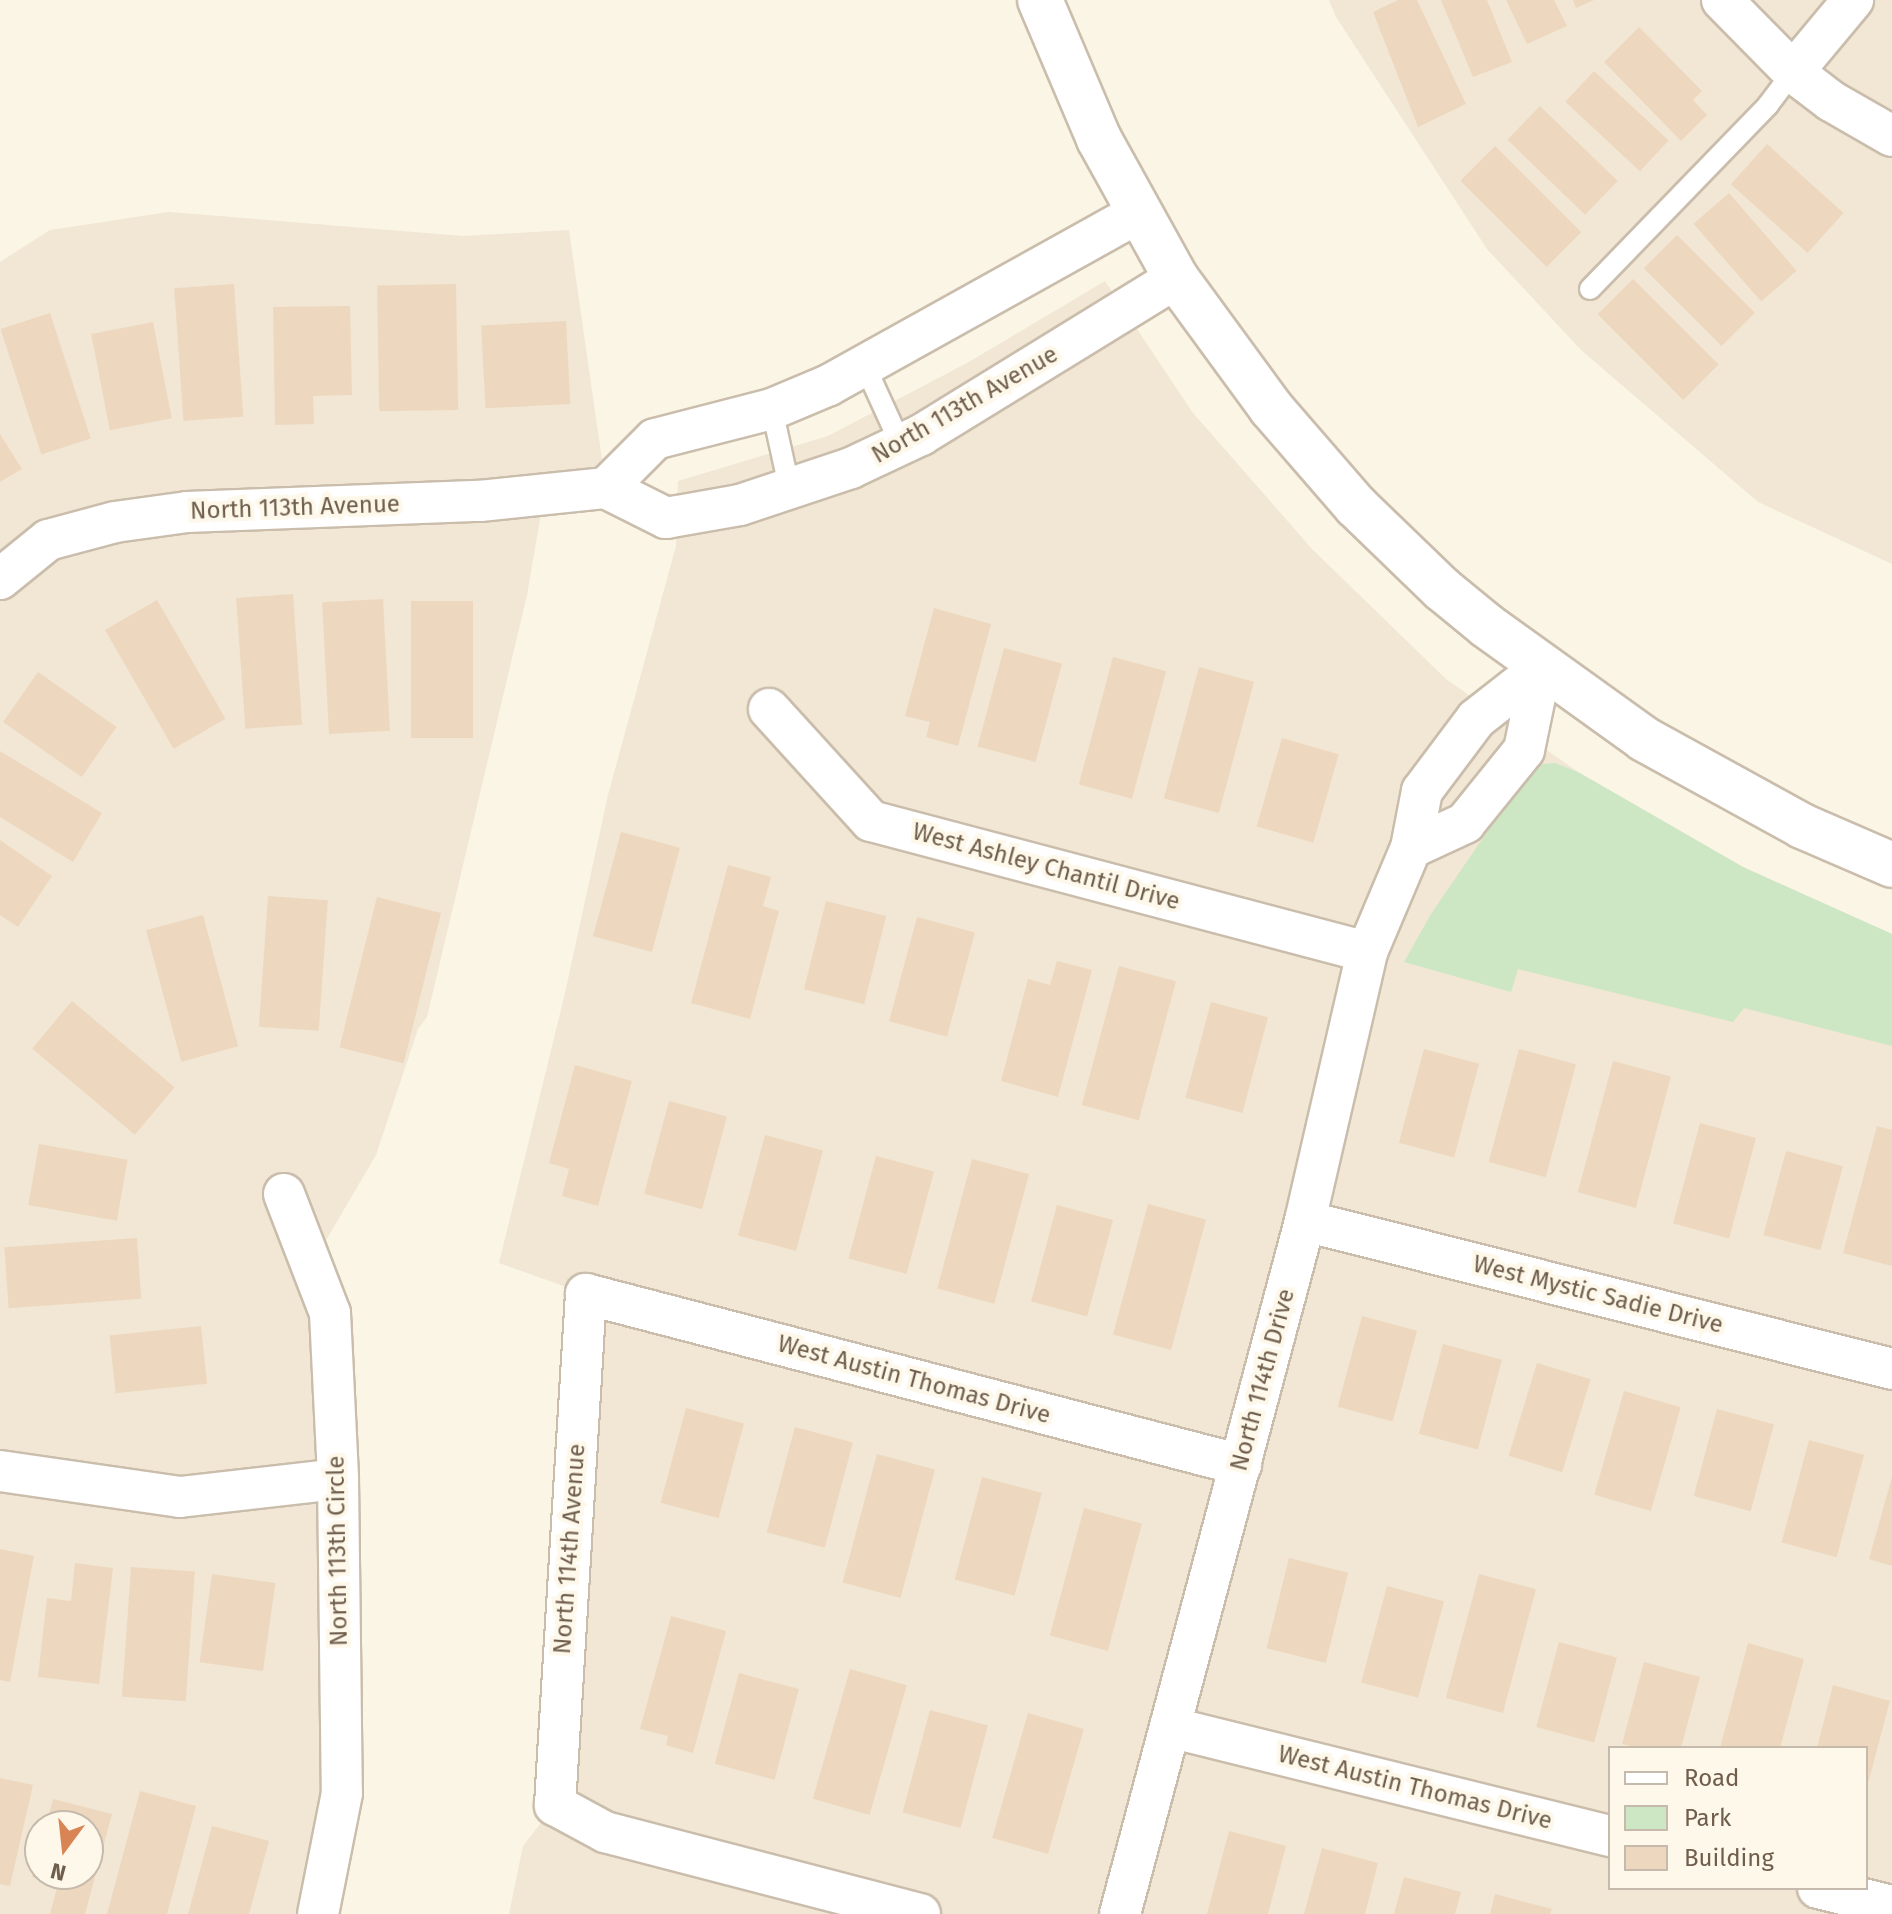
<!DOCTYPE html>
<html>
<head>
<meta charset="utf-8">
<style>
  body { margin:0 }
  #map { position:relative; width:1892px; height:1914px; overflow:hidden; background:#faf5e5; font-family:"Fira Sans",sans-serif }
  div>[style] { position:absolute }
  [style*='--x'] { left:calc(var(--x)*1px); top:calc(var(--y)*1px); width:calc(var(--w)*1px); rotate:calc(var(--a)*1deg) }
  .residential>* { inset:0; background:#f1e7d4 }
  .green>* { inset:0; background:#cde6c4 }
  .building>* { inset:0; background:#edd8bf; transform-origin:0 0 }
  .roads { filter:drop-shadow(2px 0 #cabdac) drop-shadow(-2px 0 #cabdac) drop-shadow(0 2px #cabdac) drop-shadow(0 -2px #cabdac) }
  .lane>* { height:20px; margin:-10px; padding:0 10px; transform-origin:10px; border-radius:10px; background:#fff }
  .street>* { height:40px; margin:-20px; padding:0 20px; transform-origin:20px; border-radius:20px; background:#fff }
  .secondary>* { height:44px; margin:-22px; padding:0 22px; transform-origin:22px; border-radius:22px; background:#fff }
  span { translate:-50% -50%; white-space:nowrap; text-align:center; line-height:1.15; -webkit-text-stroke:8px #fdf8ea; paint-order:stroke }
  .street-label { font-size:24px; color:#705e4c }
  .legend { position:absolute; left:1608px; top:1746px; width:260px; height:144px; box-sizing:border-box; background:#fdf8ea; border:2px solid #c5baab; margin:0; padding:10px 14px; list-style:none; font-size:24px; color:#705e4c }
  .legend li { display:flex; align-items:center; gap:16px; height:40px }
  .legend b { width:40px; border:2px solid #c5baab }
  .north { position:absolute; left:24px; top:1810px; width:80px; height:80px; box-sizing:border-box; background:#fdf8ea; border:2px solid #c5baab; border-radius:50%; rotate:195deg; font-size:22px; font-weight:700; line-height:32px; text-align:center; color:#705e4c }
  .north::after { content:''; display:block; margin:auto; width:28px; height:36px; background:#d98454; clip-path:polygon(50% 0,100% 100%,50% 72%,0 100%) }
</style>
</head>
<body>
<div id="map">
  <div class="residential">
    <i style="clip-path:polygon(1329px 0,1892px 0,1892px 564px,1758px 502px,1581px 350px,1487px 249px,1336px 17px)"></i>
    <i style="clip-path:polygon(evenodd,169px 212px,463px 236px,569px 230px,606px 488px,544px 496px,527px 595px,427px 1017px,418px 1029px,376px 1155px,312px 1264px,338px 1479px,318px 1914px,0 1914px,0 262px,50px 230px,169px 212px,40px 1826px,88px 1826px,88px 1874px,40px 1874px,40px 1826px)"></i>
    <i style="clip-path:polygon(evenodd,1105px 281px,1193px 413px,1312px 549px,1446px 679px,1578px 772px,1743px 867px,1892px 934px,1892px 1914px,509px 1914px,523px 1846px,555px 1805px,586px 1294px,499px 1263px,565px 993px,608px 795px,676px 546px,678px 481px,828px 436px,967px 363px,1105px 281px,1610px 1748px,1866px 1748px,1866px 1888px,1610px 1888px,1610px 1748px)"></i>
  </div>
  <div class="green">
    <i style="clip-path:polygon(1555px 763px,1578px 772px,1743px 867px,1892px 934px,1892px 1046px,1744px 1008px,1733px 1022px,1518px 969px,1511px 992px,1404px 962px,1431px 914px,1515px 791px,1543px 764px)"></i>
  </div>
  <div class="building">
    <i style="clip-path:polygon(1398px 0,1417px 0,1466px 104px,1418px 127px,1373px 12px)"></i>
    <i style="clip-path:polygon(1441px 0,1487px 0,1512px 62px,1473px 77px)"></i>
    <i style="clip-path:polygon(1506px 0,1554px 0,1567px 26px,1527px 44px)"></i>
    <i style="clip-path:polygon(1573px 0,1594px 0,1576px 8px)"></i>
    <i style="clip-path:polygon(1639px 27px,1702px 91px,1693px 100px,1707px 115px,1681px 141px,1604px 62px)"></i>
    <i style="left:1594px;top:71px;width:102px;height:42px;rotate:43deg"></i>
    <i style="left:1540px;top:106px;width:108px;height:47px;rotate:44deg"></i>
    <i style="left:1767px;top:144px;width:103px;height:54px;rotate:42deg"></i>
    <i style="left:1495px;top:146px;width:122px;height:49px;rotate:45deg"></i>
    <i style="left:1729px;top:193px;width:103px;height:47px;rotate:49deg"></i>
    <i style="left:1677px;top:235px;width:110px;height:47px;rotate:45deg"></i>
    <i style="left:1633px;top:279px;width:121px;height:50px;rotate:45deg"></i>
    <i style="left:234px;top:284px;width:133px;height:60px;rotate:86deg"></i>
    <i style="left:456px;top:284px;width:126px;height:79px;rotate:89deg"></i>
    <i style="clip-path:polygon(350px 306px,352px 395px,313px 396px,314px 424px,275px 425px,273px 307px)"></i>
    <i style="left:50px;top:313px;width:132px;height:52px;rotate:72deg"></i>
    <i style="left:566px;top:321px;width:83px;height:85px;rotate:87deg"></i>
    <i style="left:153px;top:322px;width:98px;height:63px;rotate:79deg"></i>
    <i style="clip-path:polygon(0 434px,22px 469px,0 482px)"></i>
    <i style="left:293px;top:594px;width:131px;height:57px;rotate:86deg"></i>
    <i style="left:383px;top:599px;width:132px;height:61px;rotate:87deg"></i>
    <i style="left:157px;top:600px;width:137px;height:60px;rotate:60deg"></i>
    <i style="left:473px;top:601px;width:137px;height:62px;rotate:90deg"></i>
    <i style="clip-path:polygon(934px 608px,991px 624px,958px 746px,926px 737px,930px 722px,905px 716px)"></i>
    <i style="left:1004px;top:648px;width:60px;height:102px;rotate:15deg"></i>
    <i style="left:1113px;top:657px;width:55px;height:132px;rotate:15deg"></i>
    <i style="left:1199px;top:667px;width:57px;height:136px;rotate:15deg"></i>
    <i style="left:38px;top:672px;width:96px;height:61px;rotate:35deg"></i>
    <i style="left:1282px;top:738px;width:59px;height:92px;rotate:16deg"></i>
    <i style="clip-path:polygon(0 751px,102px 813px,73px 862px,0 817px)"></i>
    <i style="left:621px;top:832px;width:61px;height:108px;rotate:15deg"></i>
    <i style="clip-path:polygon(0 840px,52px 876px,18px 927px,0 915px)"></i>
    <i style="clip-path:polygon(728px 865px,771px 877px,763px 906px,779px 911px,750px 1019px,691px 1003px)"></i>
    <i style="left:268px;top:896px;width:60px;height:131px;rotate:4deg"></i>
    <i style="left:377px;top:897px;width:66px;height:155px;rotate:14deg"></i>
    <i style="left:826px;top:901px;width:62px;height:91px;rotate:14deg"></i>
    <i style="left:203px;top:915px;width:136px;height:59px;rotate:75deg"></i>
    <i style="left:917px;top:917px;width:60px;height:108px;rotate:15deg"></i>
    <i style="clip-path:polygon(1057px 961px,1092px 970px,1058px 1097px,1001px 1081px,1028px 979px,1050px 985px)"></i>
    <i style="left:1119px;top:966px;width:59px;height:144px;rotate:15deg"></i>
    <i style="left:72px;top:1001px;width:134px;height:62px;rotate:40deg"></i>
    <i style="left:1211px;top:1002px;width:59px;height:99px;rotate:15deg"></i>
    <i style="left:1424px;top:1049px;width:57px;height:97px;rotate:15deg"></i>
    <i style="left:1519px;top:1049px;width:59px;height:117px;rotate:15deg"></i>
    <i style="left:1613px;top:1061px;width:60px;height:136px;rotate:15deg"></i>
    <i style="clip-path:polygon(575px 1065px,632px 1081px,598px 1206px,562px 1196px,569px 1169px,549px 1163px)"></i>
    <i style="left:669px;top:1101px;width:60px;height:96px;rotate:15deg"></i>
    <i style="left:1700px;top:1123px;width:58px;height:104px;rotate:15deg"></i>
    <i style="clip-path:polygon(1877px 1126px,1892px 1130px,1892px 1266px,1843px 1253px)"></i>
    <i style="left:765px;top:1135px;width:60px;height:104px;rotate:15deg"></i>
    <i style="left:39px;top:1144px;width:90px;height:62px;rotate:10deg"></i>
    <i style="left:1786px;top:1151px;width:59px;height:87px;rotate:15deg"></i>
    <i style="left:876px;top:1156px;width:60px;height:106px;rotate:15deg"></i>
    <i style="left:972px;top:1159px;width:59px;height:134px;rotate:15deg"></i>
    <i style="left:1148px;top:1204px;width:60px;height:135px;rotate:15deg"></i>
    <i style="left:1057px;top:1205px;width:58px;height:100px;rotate:15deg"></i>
    <i style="left:137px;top:1238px;width:61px;height:133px;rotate:86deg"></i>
    <i style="left:1362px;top:1316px;width:57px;height:94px;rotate:15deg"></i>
    <i style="left:201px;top:1326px;width:58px;height:92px;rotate:84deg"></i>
    <i style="left:1443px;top:1344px;width:61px;height:93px;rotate:15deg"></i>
    <i style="left:1537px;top:1363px;width:56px;height:97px;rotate:17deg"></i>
    <i style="left:1624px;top:1391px;width:59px;height:108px;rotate:16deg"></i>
    <i style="left:686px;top:1408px;width:60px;height:98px;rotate:15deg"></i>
    <i style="left:1717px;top:1409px;width:59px;height:90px;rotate:15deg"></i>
    <i style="left:795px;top:1427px;width:60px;height:109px;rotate:15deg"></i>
    <i style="left:1809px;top:1440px;width:57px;height:106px;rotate:15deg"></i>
    <i style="left:877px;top:1454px;width:60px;height:133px;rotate:15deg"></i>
    <i style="left:982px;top:1477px;width:62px;height:106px;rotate:15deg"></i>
    <i style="clip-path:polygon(1892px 1477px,1892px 1566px,1869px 1559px)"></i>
    <i style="left:1084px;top:1508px;width:60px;height:132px;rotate:15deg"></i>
    <i style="clip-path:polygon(0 1549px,34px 1556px,10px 1682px,0 1680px)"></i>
    <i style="left:1289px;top:1558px;width:61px;height:93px;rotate:14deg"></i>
    <i style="clip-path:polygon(75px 1563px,113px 1568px,99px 1684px,38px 1677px,47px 1598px,71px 1601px)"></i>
    <i style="left:131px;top:1567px;width:64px;height:130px;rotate:4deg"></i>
    <i style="left:212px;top:1574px;width:64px;height:89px;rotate:8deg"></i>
    <i style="left:1479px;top:1574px;width:59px;height:128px;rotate:15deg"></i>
    <i style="left:1387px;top:1586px;width:59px;height:100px;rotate:15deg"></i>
    <i style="clip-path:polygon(671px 1616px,726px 1631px,693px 1753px,666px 1745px,668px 1736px,640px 1729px)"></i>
    <i style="left:1559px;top:1642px;width:60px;height:88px;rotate:15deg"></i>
    <i style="clip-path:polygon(1748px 1643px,1804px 1659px,1780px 1748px,1720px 1748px)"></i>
    <i style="clip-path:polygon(1644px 1662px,1700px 1677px,1681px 1748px,1638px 1748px,1622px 1744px)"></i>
    <i style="left:850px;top:1669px;width:59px;height:135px;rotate:16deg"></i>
    <i style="left:739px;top:1673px;width:62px;height:94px;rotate:15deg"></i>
    <i style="clip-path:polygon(1833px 1685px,1890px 1701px,1867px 1787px,1866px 1748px,1817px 1748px)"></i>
    <i style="left:930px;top:1710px;width:60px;height:106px;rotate:15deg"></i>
    <i style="left:1028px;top:1713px;width:58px;height:130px;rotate:16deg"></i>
    <i style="clip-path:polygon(0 1778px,33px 1785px,10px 1886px,0 1884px)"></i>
    <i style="left:140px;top:1791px;width:58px;height:127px;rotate:15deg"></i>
    <i style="clip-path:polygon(53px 1799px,112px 1814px,85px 1914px,50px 1914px,58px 1884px,32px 1877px,39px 1852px,40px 1874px,88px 1874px,88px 1826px,46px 1826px)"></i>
    <i style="clip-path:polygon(212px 1826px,269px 1841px,249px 1914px,188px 1914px)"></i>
    <i style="clip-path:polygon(1229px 1831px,1286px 1846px,1268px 1914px,1207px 1914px)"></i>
    <i style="clip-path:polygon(1322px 1848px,1378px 1863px,1365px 1914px,1304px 1914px)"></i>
    <i style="clip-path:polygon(1404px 1877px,1461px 1892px,1455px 1914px,1394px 1914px)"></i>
    <i style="clip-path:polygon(1495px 1894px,1552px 1909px,1550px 1914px,1490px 1914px)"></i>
  </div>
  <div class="roads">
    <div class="lane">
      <i style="--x:1590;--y:289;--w:256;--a:-45.9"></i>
      <i style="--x:1768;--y:105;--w:41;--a:-52.9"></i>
      <i style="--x:865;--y:366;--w:87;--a:65.5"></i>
      <i style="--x:772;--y:409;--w:84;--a:77.6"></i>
    </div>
    <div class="street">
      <i style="--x:1722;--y:0;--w:101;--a:45.4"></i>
      <i style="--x:1793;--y:72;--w:48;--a:37.3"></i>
      <i style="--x:1831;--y:101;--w:70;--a:29.8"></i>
      <i style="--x:1793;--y:72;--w:94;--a:-50.2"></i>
      <i style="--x:606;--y:488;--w:69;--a:-45"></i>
      <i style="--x:655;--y:439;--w:121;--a:-14.4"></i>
      <i style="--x:772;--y:409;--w:62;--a:-22.8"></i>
      <i style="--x:829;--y:385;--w:354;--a:-29.1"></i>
      <i style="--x:0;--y:579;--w:62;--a:-39.1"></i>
      <i style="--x:48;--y:540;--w:69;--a:-15"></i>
      <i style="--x:115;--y:522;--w:73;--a:-7.9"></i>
      <i style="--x:187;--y:512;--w:293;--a:-2.2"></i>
      <i style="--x:480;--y:501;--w:127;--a:-5.9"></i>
      <i style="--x:606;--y:488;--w:67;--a:26.6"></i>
      <i style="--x:666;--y:518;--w:75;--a:-10"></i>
      <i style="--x:740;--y:505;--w:117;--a:-18.4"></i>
      <i style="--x:851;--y:468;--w:77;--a:-25.2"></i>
      <i style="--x:921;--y:435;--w:299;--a:-31.6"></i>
      <i style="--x:769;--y:709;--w:151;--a:47.7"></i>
      <i style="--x:871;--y:821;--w:513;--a:14.79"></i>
      <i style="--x:1411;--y:848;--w:60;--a:-24.8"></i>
      <i style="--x:1465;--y:823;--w:94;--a:-51.1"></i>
      <i style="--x:1524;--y:750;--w:84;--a:-78.3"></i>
      <i style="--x:284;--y:1194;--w:128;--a:68.9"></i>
      <i style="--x:330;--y:1313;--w:166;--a:87.2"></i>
      <i style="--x:338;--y:1479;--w:314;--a:89.3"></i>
      <i style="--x:342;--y:1793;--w:123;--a:101.2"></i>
      <i style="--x:1305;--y:1221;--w:605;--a:14.15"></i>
      <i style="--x:0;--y:1471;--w:182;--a:8.2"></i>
      <i style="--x:180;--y:1497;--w:159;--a:-6.5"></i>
      <i style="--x:1173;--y:1728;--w:450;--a:13.9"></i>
      <i style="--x:1818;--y:1888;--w:76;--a:13.7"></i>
      <i style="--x:920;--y:1914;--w:325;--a:-165.4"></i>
      <i style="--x:605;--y:1832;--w:57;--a:-151.6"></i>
      <i style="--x:555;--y:1805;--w:512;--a:-86.53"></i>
      <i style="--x:586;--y:1294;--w:677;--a:14.63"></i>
      <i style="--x:1120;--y:1914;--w:717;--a:-75.05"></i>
      <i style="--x:1305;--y:1221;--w:276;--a:-77"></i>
      <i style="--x:1367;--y:952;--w:113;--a:-67.1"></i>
      <i style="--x:1411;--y:848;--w:58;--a:-79.1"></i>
      <i style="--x:1422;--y:791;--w:90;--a:-53.1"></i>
      <i style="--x:1476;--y:719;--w:83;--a:-38.1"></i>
    </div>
    <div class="secondary">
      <i style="--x:1040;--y:0;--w:151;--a:67"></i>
      <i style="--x:1099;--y:139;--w:159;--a:61"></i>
      <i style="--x:1176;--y:278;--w:161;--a:53.8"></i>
      <i style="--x:1271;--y:408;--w:130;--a:49.1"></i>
      <i style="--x:1356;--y:506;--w:120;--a:44"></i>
      <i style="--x:1442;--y:589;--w:58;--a:39.4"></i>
      <i style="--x:1487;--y:626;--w:193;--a:35.7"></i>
      <i style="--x:1644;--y:739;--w:180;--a:28.8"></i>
      <i style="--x:1802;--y:826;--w:98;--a:23.4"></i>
    </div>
  </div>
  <div class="street-label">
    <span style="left:965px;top:405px;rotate:-30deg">North 113th Avenue</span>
    <span style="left:295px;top:508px;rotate:-2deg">North 113th Avenue</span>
    <span style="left:1046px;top:867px;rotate:15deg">West Ashley Chantil Drive</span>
    <span style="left:1598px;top:1295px;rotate:14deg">West Mystic Sadie Drive</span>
    <span style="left:914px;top:1380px;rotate:15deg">West Austin Thomas Drive</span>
    <span style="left:1263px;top:1380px;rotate:-75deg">North 114th Drive</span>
    <span style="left:570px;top:1549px;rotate:-86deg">North 114th Avenue</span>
    <span style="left:338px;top:1551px;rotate:-91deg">North 113th Circle</span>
    <span style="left:1415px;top:1788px;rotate:14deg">West Austin Thomas Drive</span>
  </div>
  <ul class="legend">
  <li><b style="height:10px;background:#fff"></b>Road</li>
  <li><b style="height:22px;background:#cde6c4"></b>Park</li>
  <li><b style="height:22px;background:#edd8bf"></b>Building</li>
  </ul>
  <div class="north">N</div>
</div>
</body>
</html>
